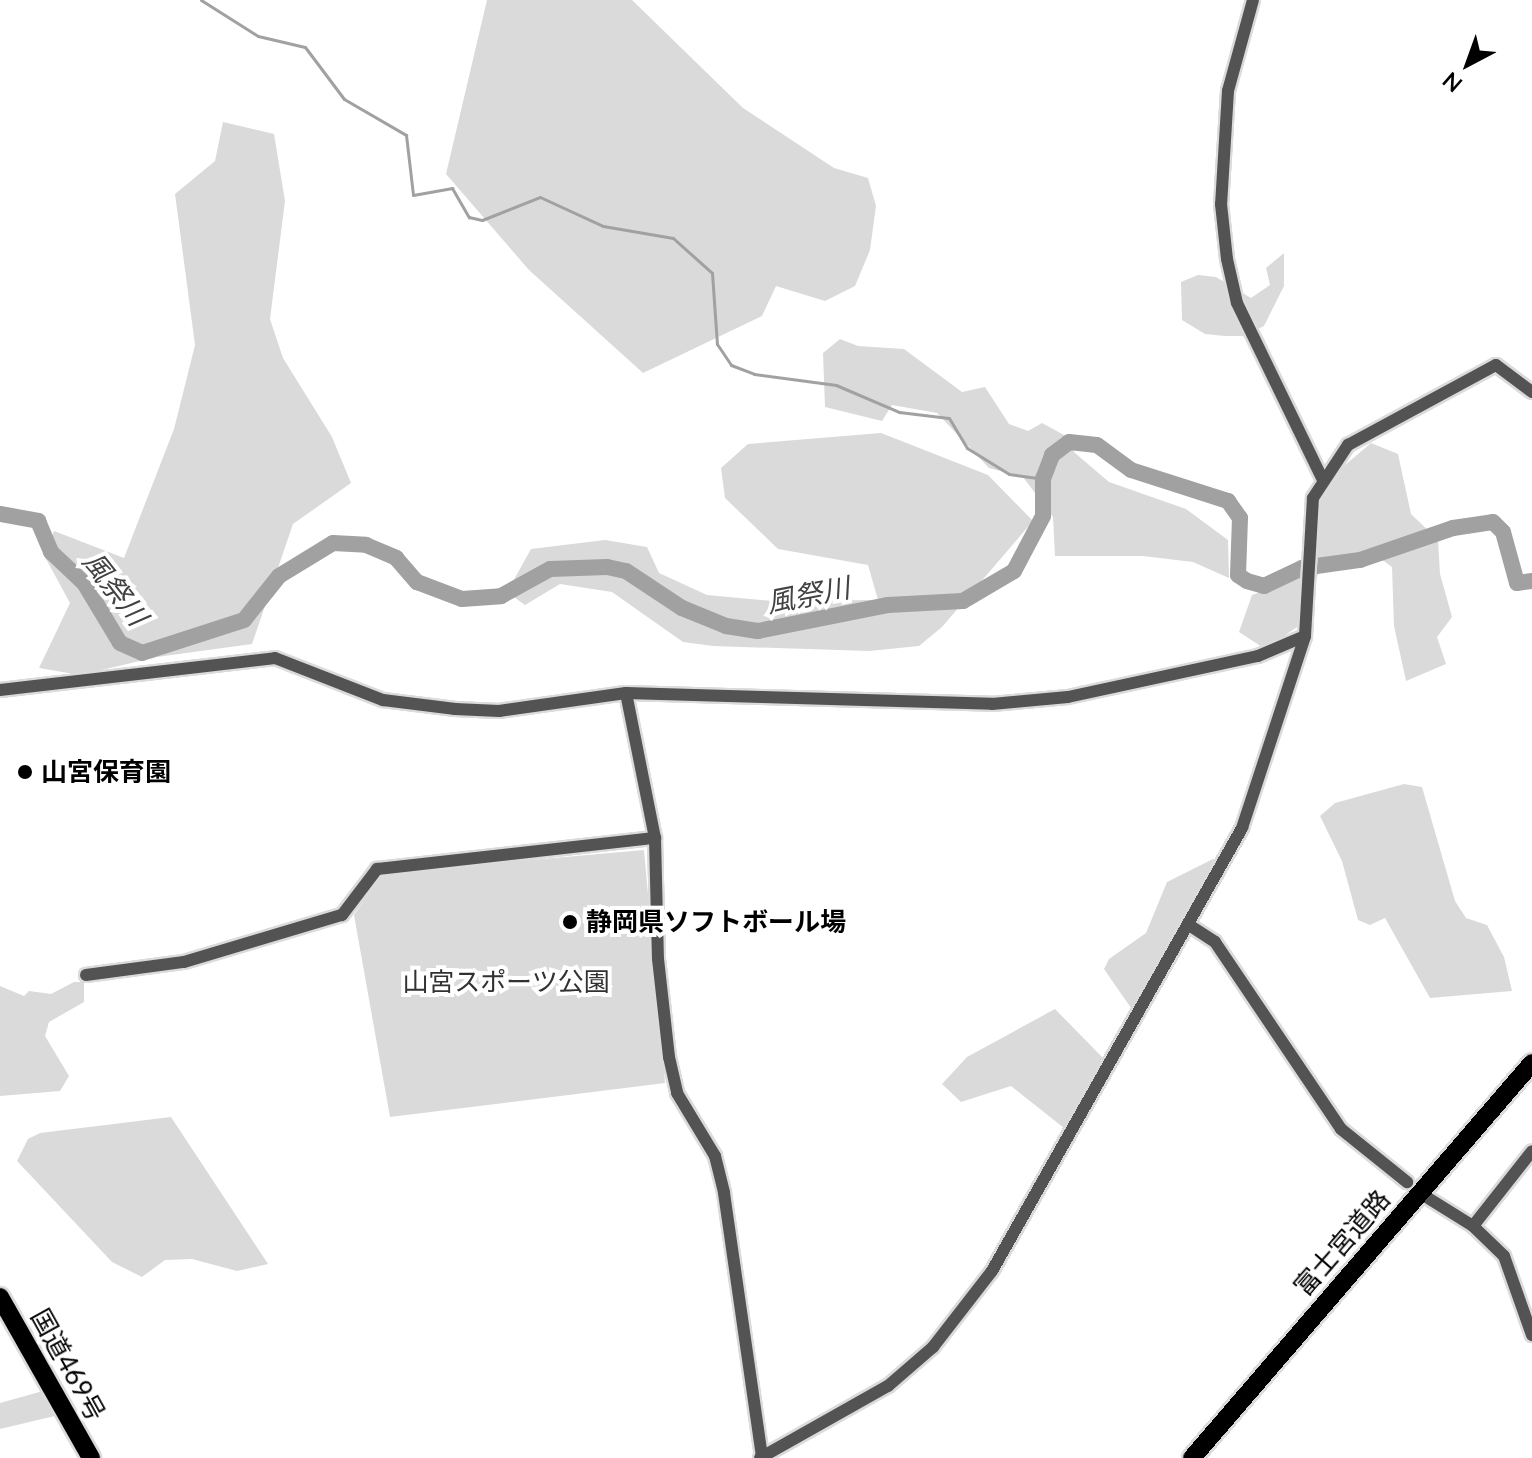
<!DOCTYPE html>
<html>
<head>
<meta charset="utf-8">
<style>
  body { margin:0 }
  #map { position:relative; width:1532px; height:1458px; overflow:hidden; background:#fff; font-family:Lato,"Noto Sans JP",sans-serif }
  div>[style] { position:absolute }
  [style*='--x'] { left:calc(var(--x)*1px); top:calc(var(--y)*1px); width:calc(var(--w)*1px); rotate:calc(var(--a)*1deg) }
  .green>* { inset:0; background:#dadada }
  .stream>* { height:3px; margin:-1.5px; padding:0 1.5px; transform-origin:1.5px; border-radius:1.5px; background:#a1a1a1 }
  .river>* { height:16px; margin:-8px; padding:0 8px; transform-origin:8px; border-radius:8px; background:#a1a1a1 }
  .roads { filter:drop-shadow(2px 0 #dbdbdb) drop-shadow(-2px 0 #dbdbdb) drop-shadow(0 2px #dbdbdb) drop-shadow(0 -2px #dbdbdb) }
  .minor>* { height:12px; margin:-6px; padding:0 6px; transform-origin:6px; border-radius:6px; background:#535353 }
  .highway>* { height:18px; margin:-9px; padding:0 9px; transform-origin:9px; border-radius:9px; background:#000 }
  .dots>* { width:22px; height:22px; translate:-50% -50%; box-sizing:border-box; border:4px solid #fff; border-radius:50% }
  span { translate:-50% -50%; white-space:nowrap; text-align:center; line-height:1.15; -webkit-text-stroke:8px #fff; paint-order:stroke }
  .poi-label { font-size:26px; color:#000; font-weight:700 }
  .left { translate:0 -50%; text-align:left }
  .park-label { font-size:26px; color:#313131 }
  .street-label { font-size:26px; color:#000 }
  .water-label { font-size:28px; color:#424242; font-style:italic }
  .north { position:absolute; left:1428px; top:24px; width:80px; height:80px; -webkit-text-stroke:6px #fff; paint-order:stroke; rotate:221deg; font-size:22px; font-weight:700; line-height:32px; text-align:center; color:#000 }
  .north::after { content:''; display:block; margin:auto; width:28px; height:36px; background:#000; clip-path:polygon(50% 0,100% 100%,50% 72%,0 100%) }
</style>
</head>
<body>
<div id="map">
  <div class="green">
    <i style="clip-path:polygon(487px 0,632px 0,743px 108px,834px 168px,868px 178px,876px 206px,870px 250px,855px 286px,825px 301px,776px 286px,762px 316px,643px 373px,529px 270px,446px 174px)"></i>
    <i style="clip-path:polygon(223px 122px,274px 134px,285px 201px,270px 319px,283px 358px,332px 437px,351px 483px,293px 524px,252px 644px,157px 657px,80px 675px,39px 668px,70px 603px,45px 557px,54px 531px,124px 558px,174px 429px,195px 345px,175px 194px,215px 161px)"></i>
    <i style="clip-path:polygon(1284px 253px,1284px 286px,1264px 326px,1244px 336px,1225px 336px,1205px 334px,1182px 320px,1181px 282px,1198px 275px,1216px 277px,1251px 298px,1270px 285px,1266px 268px)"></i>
    <i style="clip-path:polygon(840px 339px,858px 346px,904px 349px,962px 392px,985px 387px,1009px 424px,1028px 431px,1042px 423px,1064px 435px,1075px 453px,1109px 482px,1186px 509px,1228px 540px,1229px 578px,1193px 562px,1143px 556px,1055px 556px,1053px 517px,1023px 477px,989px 468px,937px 413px,892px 405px,882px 421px,825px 407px,823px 353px)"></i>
    <i style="clip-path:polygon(881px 433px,988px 475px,1033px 521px,942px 627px,919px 646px,869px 651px,713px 646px,683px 642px,612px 592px,560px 584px,525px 605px,507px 592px,531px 549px,605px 540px,647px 547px,659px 573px,707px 595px,773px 601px,878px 600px,868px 565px,778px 549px,725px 498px,721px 468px,748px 444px)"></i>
    <i style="clip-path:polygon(1371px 443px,1398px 454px,1411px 514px,1438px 540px,1440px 574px,1452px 617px,1437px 637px,1446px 664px,1406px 681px,1394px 626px,1392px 567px,1374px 554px,1324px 565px,1312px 584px,1303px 623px,1265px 649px,1239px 632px,1252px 595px,1278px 586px,1310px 553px,1320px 502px,1344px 466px)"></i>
    <i style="clip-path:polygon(1404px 784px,1422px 787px,1455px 901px,1466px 918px,1487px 925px,1504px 957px,1512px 991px,1430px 998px,1385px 918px,1370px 925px,1358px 920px,1342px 861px,1320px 816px,1335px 803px)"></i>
    <i style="clip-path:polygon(644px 850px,665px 1083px,390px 1117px,354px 915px,383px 873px)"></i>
    <i style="clip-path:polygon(1213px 859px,1218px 862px,1131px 1008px,1104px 969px,1109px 959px,1146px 933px,1167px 882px)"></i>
    <i style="clip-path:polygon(74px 982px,84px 982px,84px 1002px,49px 1022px,45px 1036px,69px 1076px,60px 1091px,0 1096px,0 986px,24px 996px,29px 991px,51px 994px)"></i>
    <i style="clip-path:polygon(1055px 1009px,1103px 1058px,1064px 1128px,1011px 1086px,961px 1102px,942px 1084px,967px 1057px)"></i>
    <i style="clip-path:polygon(171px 1117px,268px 1264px,237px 1271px,192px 1259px,165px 1260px,142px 1277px,112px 1262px,17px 1161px,28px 1139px,40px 1133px)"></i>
    <i style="clip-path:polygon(43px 1391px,59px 1415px,0 1429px,0 1403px)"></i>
  </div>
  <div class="stream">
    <i style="--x:201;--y:0;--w:67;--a:32.3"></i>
    <i style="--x:258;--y:36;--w:48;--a:13.2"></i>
    <i style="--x:305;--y:47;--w:65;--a:53.1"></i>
    <i style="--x:344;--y:99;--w:72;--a:30.1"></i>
    <i style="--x:406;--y:135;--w:60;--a:83.3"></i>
    <i style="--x:413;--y:195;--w:40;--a:-10"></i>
    <i style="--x:452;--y:188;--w:34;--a:60"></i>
    <i style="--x:469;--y:217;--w:13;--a:13"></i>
    <i style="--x:482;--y:220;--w:62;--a:-21.6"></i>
    <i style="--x:540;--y:197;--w:69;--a:24.7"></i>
    <i style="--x:603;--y:226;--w:71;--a:9.7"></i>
    <i style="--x:673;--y:238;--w:52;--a:41.9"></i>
    <i style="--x:712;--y:273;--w:71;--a:86"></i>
    <i style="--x:717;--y:344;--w:25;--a:56"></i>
    <i style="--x:731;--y:365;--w:25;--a:21"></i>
    <i style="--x:754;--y:374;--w:83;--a:7.6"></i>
    <i style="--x:836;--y:385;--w:69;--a:23.2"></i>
    <i style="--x:899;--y:412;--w:50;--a:6.8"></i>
    <i style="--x:949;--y:418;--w:35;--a:59"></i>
    <i style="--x:967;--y:448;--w:49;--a:31.8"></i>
    <i style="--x:1009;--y:474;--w:34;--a:8"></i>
  </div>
  <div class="river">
    <i style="--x:0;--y:514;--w:39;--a:10"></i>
    <i style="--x:38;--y:521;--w:34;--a:67"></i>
    <i style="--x:51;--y:552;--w:45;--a:43.2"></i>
    <i style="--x:84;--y:583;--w:70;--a:59"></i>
    <i style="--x:120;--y:643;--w:24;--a:24"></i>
    <i style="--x:142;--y:653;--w:107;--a:-17.9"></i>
    <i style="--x:244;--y:620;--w:56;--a:-51.5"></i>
    <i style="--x:279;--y:576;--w:63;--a:-31.4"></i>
    <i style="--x:333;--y:543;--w:33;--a:3"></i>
    <i style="--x:366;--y:545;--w:33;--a:23"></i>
    <i style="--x:396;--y:558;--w:32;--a:49"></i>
    <i style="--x:417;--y:582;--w:48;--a:20.7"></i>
    <i style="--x:462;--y:599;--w:39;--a:-4"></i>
    <i style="--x:501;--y:596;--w:56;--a:-28.9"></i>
    <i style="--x:550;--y:569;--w:57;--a:-2"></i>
    <i style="--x:607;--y:567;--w:19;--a:12"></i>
    <i style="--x:626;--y:571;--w:67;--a:33.5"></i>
    <i style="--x:682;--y:608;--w:48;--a:22.2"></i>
    <i style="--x:726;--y:626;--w:32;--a:9"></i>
    <i style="--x:758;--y:631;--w:133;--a:-11.3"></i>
    <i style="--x:888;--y:605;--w:75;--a:-3.1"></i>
    <i style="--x:963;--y:601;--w:59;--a:-30.5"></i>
    <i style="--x:1014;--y:571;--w:62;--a:-62.2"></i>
    <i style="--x:1043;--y:516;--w:37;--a:-90"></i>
    <i style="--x:1043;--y:479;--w:26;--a:-69"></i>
    <i style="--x:1052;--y:455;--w:21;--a:-37"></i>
    <i style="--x:1069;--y:442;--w:28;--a:6"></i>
    <i style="--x:1097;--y:445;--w:42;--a:36.3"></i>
    <i style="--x:1131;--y:470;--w:102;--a:17.7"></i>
    <i style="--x:1228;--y:501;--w:21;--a:55"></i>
    <i style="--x:1240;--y:518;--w:57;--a:92"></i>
    <i style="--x:1238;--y:575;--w:11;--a:34"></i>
    <i style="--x:1247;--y:581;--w:18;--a:16"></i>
    <i style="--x:1264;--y:586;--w:42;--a:-25.3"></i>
    <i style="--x:1302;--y:568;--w:59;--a:-7.9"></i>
    <i style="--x:1360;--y:560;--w:98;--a:-19"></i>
    <i style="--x:1453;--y:528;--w:40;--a:-8.5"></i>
    <i style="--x:1493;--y:522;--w:14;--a:45"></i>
    <i style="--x:1503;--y:532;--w:53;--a:74.6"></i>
    <i style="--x:1517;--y:583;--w:15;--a:-8"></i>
  </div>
  <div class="roads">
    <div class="minor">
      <i style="--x:1253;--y:0;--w:94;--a:105.4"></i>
      <i style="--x:1228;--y:91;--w:113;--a:93.5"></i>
      <i style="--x:1221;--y:204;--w:55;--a:83.8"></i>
      <i style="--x:1227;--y:259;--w:45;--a:77.2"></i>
      <i style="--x:1237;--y:303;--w:197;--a:64.1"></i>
      <i style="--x:0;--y:690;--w:277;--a:-6.6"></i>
      <i style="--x:275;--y:658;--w:116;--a:21.3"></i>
      <i style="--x:383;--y:700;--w:73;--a:7.1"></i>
      <i style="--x:455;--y:709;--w:44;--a:2.6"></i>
      <i style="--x:499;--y:711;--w:128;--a:-8.1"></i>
      <i style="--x:626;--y:693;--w:366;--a:1.7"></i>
      <i style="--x:992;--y:704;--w:76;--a:-5.3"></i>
      <i style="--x:1068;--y:697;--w:194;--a:-12.2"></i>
      <i style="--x:1258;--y:656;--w:51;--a:-23.1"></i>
      <i style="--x:626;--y:693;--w:148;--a:78.7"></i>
      <i style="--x:655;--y:838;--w:121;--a:88.6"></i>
      <i style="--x:658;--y:959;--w:99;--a:83.6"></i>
      <i style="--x:669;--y:1057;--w:37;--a:77"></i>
      <i style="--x:677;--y:1093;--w:74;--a:58.9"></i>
      <i style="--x:715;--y:1156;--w:38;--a:76"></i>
      <i style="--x:724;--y:1193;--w:267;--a:81.8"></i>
      <i style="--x:1189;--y:925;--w:31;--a:33"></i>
      <i style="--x:1215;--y:942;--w:225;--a:56"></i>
      <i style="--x:1341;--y:1129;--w:85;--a:38.8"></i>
      <i style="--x:86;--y:975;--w:99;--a:-7.6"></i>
      <i style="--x:184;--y:962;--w:165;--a:-16.6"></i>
      <i style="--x:342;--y:915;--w:58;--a:-52.7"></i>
      <i style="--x:377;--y:869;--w:280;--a:-6.4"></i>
      <i style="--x:1428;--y:1198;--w:53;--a:31.9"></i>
      <i style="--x:1473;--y:1226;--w:43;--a:44.1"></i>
      <i style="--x:1504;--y:1256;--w:84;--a:70.5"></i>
      <i style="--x:1473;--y:1226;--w:95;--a:-51.8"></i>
      <i style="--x:760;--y:1458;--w:147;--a:-29.4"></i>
      <i style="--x:888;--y:1386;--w:60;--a:-40.9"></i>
      <i style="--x:933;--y:1347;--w:96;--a:-52.2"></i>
      <i style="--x:992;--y:1271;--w:509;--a:-60.56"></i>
      <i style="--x:1242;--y:828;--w:202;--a:-71.8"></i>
      <i style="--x:1305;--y:636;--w:138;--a:-86.7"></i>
      <i style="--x:1313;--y:498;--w:64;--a:-56.6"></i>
      <i style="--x:1348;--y:445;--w:168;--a:-28.4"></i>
      <i style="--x:1496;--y:365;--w:45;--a:36.9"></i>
    </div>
    <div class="highway">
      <i style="--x:0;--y:1297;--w:185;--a:60.5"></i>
      <i style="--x:1192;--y:1458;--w:521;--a:-49.28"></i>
    </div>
  </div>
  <div class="dots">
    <i style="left:25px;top:772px;background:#000"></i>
    <i style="left:570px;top:922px;background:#000"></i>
  </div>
  <div class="poi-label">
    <span class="left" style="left:41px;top:772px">山宮保育園</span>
    <span class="left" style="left:586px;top:922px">静岡県ソフトボール場</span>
  </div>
  <div class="park-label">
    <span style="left:506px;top:982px">山宮スポーツ公園</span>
  </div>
  <div class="street-label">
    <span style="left:1342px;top:1243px;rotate:-49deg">富士宮道路</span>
    <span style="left:68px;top:1365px;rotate:61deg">国道469号</span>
  </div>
  <div class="water-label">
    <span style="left:116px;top:588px;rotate:52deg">風祭川</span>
    <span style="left:808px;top:594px;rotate:-11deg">風祭川</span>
  </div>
  <div class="north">N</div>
</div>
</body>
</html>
